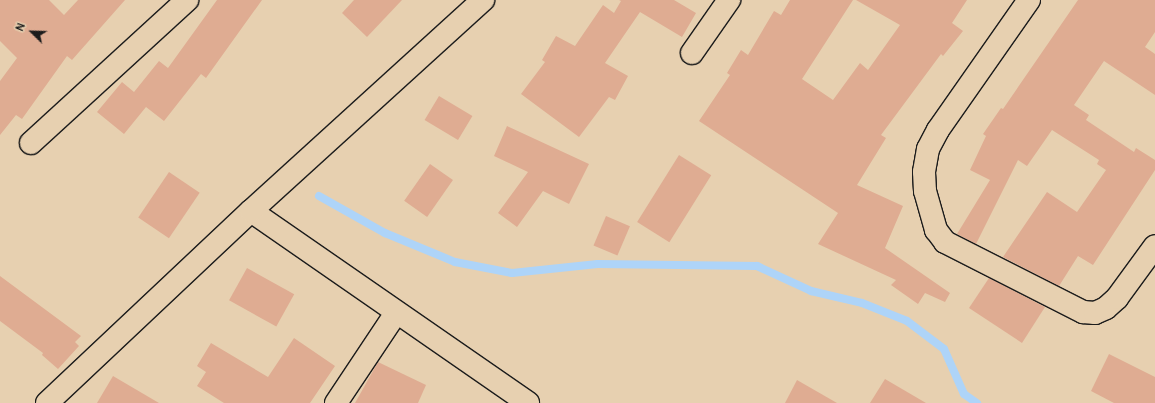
<!DOCTYPE html>
<html>
<head>
<meta charset="utf-8">
<style>
  body { margin:0 }
  #map { position:relative; width:1155px; height:403px; overflow:hidden; background:#e7d0b0; font-family:Pangolin,sans-serif }
  div>[style] { position:absolute }
  [style*='--x'] { left:calc(var(--x)*1px); top:calc(var(--y)*1px); width:calc(var(--w)*1px); rotate:calc(var(--a)*1deg) }
  .stream>* { height:8px; margin:-4px; padding:0 4px; transform-origin:4px; border-radius:4px; background:#aed4f8 }
  .building>* { inset:0; background:#dfac92; transform-origin:0 0 }
  .roads { filter:drop-shadow(1px 0 #1c1c1c) drop-shadow(-1px 0 #1c1c1c) drop-shadow(0 1px #1c1c1c) drop-shadow(0 -1px #1c1c1c) }
  .minor>* { height:22px; margin:-11px; padding:0 11px; transform-origin:11px; border-radius:11px; background:#e7d0b0 }
  span { translate:-50% -50%; white-space:nowrap; text-align:center; line-height:1.15; -webkit-text-stroke:3px #e7d0b0; paint-order:stroke }
  .north { position:absolute; left:12px; top:12px; width:40px; height:40px; -webkit-text-stroke:3px #e7d0b0; paint-order:stroke; rotate:293deg; font-size:11px; font-weight:700; line-height:16px; text-align:center; color:#1c1c1c }
  .north::after { content:''; display:block; margin:auto; width:14px; height:18px; background:#1c1c1c; clip-path:polygon(50% 0,100% 100%,50% 72%,0 100%) }
</style>
</head>
<body>
<div id="map">
  <div class="stream">
    <i style="--x:319;--y:196;--w:76;--a:29.3"></i>
    <i style="--x:385;--y:233;--w:76;--a:22.5"></i>
    <i style="--x:455;--y:262;--w:58;--a:10.9"></i>
    <i style="--x:512;--y:273;--w:86;--a:-6"></i>
    <i style="--x:598;--y:264;--w:159;--a:0.7"></i>
    <i style="--x:757;--y:266;--w:60;--a:24.8"></i>
    <i style="--x:811;--y:291;--w:52;--a:13.2"></i>
    <i style="--x:862;--y:303;--w:48;--a:21.8"></i>
    <i style="--x:907;--y:321;--w:46;--a:37.1"></i>
    <i style="--x:944;--y:349;--w:49;--a:66"></i>
    <i style="--x:964;--y:394;--w:16;--a:35"></i>
  </div>
  <div class="building">
    <i style="clip-path:polygon(0 0,49px 0,64px 15px,78px 0,125px 0,72px 60px,67px 56px,22px 119px,16px 115px,0 135px,0 81px,17px 58px,0 41px)"></i>
    <i style="clip-path:polygon(217px 0,262px 0,206px 78px,201px 74px,164px 121px,146px 107px,124px 134px,97px 112px,122px 82px,134px 92px,159px 61px,168px 68px)"></i>
    <i style="clip-path:polygon(354px 0,402px 0,367px 37px,342px 13px)"></i>
    <i style="clip-path:polygon(619px 0,674px 0,696px 13px,682px 37px,640px 12px,605px 63px,628px 76px,615px 100px,609px 97px,579px 137px,521px 94px,545px 62px,542px 60px,556px 36px,575px 46px,603px 5px,614px 13px,621px 1px)"></i>
    <i style="clip-path:polygon(790px 0,853px 0,802px 79px,833px 100px,860px 63px,868px 70px,900px 25px,856px 0,967px 0,952px 23px,963px 31px,943px 56px,941px 54px,881px 135px,886px 138px,857px 185px,903px 206px,885px 248px,950px 293px,945px 302px,925px 293px,918px 304px,891px 285px,896px 280px,818px 244px,838px 213px,699px 121px,730px 75px,727px 73px,741px 50px,748px 55px,774px 11px,781px 15px)"></i>
    <i style="clip-path:polygon(1078px 0,1155px 0,1155px 32px,1145px 47px,1155px 54px,1155px 95px,1104px 61px,1074px 105px,1089px 115px,1086px 120px,1134px 152px,1136px 148px,1155px 160px,1155px 170px,1093px 265px,1078px 256px,1059px 286px,1003px 257px,1047px 192px,1077px 212px,1106px 170px,1097px 164px,1099px 160px,1052px 130px,1027px 166px,1018px 160px,976px 244px,957px 234px,990px 180px,970px 170px,986px 136px,983px 134px,1001px 108px,1003px 109px)"></i>
    <i style="left:439px;top:96px;width:39px;height:28px;rotate:31deg"></i>
    <i style="clip-path:polygon(507px 126px,589px 164px,569px 204px,543px 191px,517px 227px,498px 213px,528px 172px,494px 156px)"></i>
    <i style="left:679px;top:155px;width:38px;height:79px;rotate:32deg"></i>
    <i style="left:430px;top:164px;width:28px;height:45px;rotate:35deg"></i>
    <i style="left:169px;top:172px;width:37px;height:55px;rotate:34deg"></i>
    <i style="left:606px;top:216px;width:26px;height:32px;rotate:23deg"></i>
    <i style="left:247px;top:268px;width:54px;height:37px;rotate:29deg"></i>
    <i style="clip-path:polygon(0 276px,81px 336px,75px 342px,79px 346px,58px 369px,42px 355px,43px 353px,0 321px)"></i>
    <i style="clip-path:polygon(989px 278px,1045px 307px,1022px 343px,969px 308px)"></i>
    <i style="clip-path:polygon(294px 338px,335px 366px,310px 403px,224px 403px,197px 386px,206px 372px,197px 366px,211px 343px,268px 377px)"></i>
    <i style="clip-path:polygon(1109px 354px,1155px 377px,1155px 403px,1114px 403px,1091px 391px)"></i>
    <i style="clip-path:polygon(378px 362px,426px 385px,418px 403px,355px 403px)"></i>
    <i style="clip-path:polygon(113px 376px,159px 403px,97px 403px)"></i>
    <i style="clip-path:polygon(885px 379px,926px 403px,870px 403px)"></i>
    <i style="clip-path:polygon(797px 380px,837px 403px,785px 403px)"></i>
  </div>
  <div class="roads">
    <div class="minor">
      <i style="--x:1029;--y:0;--w:159;--a:125"></i>
      <i style="--x:938;--y:130;--w:21;--a:118"></i>
      <i style="--x:928;--y:149;--w:23;--a:100"></i>
      <i style="--x:924;--y:172;--w:19;--a:87"></i>
      <i style="--x:925;--y:191;--w:41;--a:74.2"></i>
      <i style="--x:936;--y:230;--w:15;--a:53"></i>
      <i style="--x:945;--y:242;--w:155;--a:26.9"></i>
      <i style="--x:1083;--y:312;--w:12;--a:5"></i>
      <i style="--x:1095;--y:313;--w:12;--a:-24"></i>
      <i style="--x:1106;--y:308;--w:15;--a:-42"></i>
      <i style="--x:1117;--y:298;--w:64;--a:-53.8"></i>
      <i style="--x:692;--y:53;--w:65;--a:-55.1"></i>
      <i style="--x:31;--y:143;--w:212;--a:-42.5"></i>
      <i style="--x:251;--y:211;--w:337;--a:34.7"></i>
      <i style="--x:47;--y:403;--w:280;--a:-43.3"></i>
      <i style="--x:251;--y:211;--w:314;--a:-42.3"></i>
      <i style="--x:336;--y:403;--w:108;--a:-56.3"></i>
    </div>
  </div>
  <div class="north">N</div>
</div>
</body>
</html>
